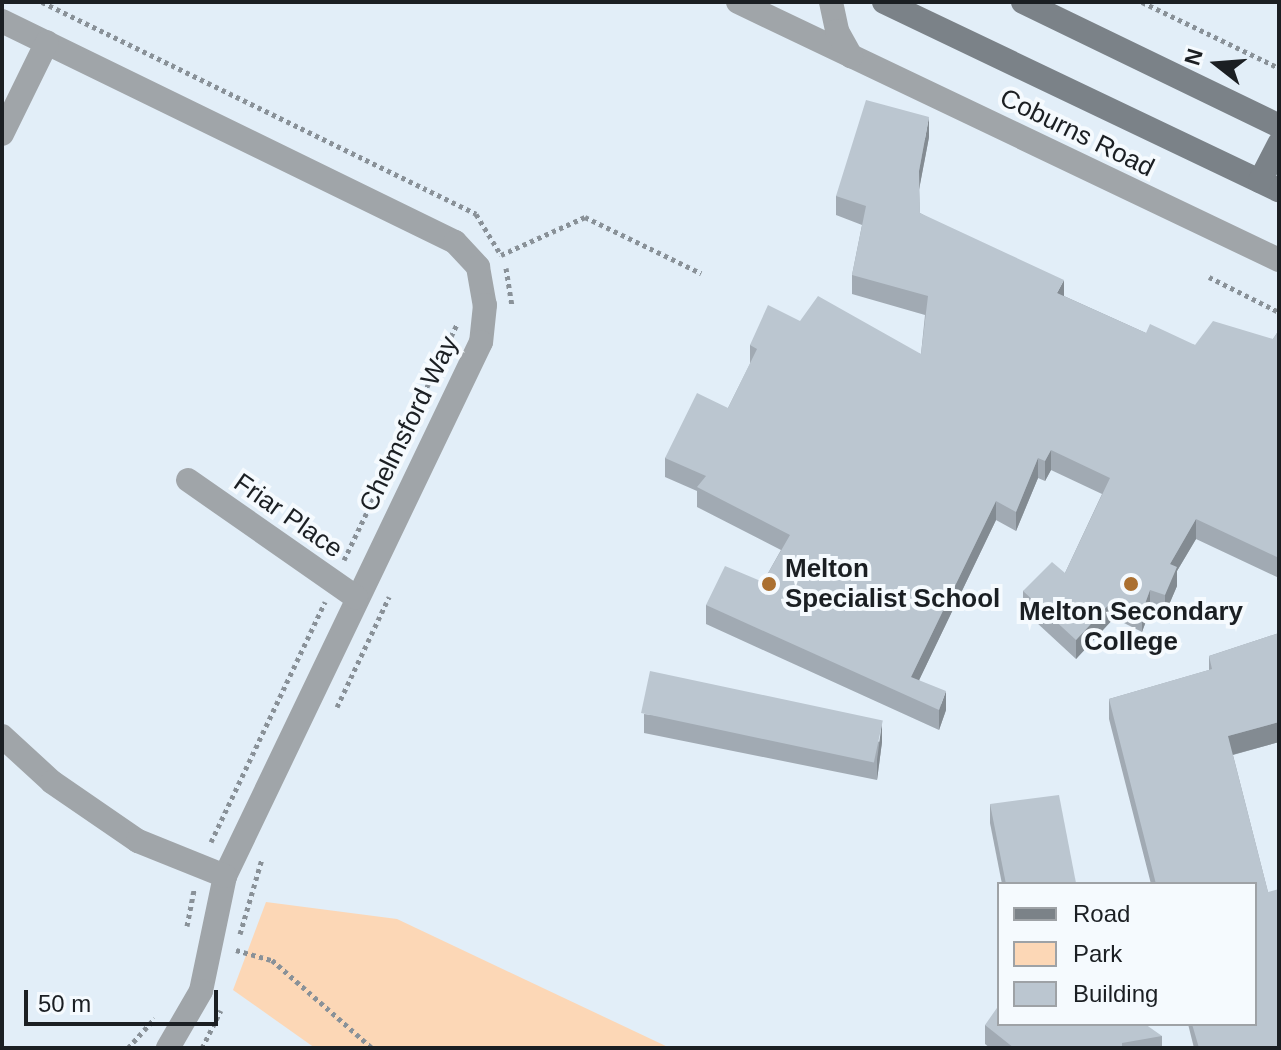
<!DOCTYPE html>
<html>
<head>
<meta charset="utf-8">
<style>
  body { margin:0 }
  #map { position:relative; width:1281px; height:1050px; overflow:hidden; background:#e2eef8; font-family:Helvetica,sans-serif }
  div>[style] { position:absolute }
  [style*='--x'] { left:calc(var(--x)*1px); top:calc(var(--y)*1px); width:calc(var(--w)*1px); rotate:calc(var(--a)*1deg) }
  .green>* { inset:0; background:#fcd7b6 }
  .path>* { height:5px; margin-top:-2.5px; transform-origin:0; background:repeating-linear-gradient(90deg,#899198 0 4px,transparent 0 8px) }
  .street>* { height:24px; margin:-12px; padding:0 12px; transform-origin:12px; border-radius:12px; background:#a0a5a9 }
  .secondary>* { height:24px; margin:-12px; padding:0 12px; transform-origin:12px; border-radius:12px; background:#7b8288 }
  .wall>* { inset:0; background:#a1aab3 }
  .shaded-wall>* { inset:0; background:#838b92 }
  .building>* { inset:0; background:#bbc6d0; transform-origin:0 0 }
  .dots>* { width:22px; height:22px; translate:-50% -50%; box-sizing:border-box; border:4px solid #f5fafe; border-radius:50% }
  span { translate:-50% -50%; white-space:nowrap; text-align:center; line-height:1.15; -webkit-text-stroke:8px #f5fafe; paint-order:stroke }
  .street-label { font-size:26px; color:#1b1f23 }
  .poi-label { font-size:26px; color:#1b1f23; font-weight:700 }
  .left { translate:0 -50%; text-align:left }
  .frame { position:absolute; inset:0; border:4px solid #1b1f23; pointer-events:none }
  .legend { position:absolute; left:997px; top:882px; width:260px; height:144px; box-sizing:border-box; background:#f5fafe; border:2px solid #9ea2a6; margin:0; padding:10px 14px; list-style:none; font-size:24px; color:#1b1f23 }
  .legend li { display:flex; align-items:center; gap:16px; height:40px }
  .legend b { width:40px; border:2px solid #9ea2a6 }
  .north { position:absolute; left:1177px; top:24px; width:80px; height:80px; -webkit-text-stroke:6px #f5fafe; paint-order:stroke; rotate:287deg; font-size:22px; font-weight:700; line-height:32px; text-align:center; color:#1b1f23 }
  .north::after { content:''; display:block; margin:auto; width:28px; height:36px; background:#1b1f23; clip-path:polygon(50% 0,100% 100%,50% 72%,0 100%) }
  .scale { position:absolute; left:24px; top:990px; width:194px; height:36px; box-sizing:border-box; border:4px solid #1b1f23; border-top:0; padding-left:10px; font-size:24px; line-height:28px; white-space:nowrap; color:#1b1f23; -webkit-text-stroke:6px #f5fafe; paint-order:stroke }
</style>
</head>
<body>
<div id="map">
  <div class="green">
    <i style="clip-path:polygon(266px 902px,397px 919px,670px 1048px,315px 1048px,233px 990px)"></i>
  </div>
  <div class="path">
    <i style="--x:42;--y:2;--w:483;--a:26"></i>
    <i style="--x:476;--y:214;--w:48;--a:58.6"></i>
    <i style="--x:1142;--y:2;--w:152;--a:25.7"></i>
    <i style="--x:501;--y:255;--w:92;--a:-24.3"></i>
    <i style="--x:585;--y:217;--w:129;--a:25.8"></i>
    <i style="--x:506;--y:268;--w:37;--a:81"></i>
    <i style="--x:1209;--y:277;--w:78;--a:26.6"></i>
    <i style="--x:344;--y:560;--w:262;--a:-64.4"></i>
    <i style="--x:337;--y:707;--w:122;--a:-64.7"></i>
    <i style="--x:211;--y:842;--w:266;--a:-64.6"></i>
    <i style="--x:187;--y:926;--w:38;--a:-79"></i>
    <i style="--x:240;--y:934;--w:78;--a:-73.7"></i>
    <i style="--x:236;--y:950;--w:37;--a:16"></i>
    <i style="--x:272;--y:960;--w:133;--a:41.3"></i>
    <i style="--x:128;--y:1048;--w:40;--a:-48"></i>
    <i style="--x:202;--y:1048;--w:42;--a:-63.4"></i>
  </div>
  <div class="street">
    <i style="--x:738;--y:2;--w:599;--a:25.5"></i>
    <i style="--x:831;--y:2;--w:30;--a:78"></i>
    <i style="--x:837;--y:31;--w:29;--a:61"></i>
    <i style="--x:2;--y:21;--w:504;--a:26.01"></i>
    <i style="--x:455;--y:242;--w:34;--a:47"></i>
    <i style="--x:478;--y:267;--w:39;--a:80"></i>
    <i style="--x:485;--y:305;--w:37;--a:96"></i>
    <i style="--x:481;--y:342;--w:592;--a:115.61"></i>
    <i style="--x:225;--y:876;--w:117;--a:101.8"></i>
    <i style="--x:201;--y:991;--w:66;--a:120.1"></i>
    <i style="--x:2;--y:134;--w:102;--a:-63.9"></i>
    <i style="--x:188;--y:480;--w:205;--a:34.9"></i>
    <i style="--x:2;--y:736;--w:68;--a:42.6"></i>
    <i style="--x:52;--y:782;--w:104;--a:34.5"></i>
    <i style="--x:138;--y:841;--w:94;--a:21.9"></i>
  </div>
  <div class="secondary">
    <i style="--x:884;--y:2;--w:437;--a:25.5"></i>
    <i style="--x:1023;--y:2;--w:284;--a:25.8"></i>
    <i style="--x:1260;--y:181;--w:42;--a:-62.8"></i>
  </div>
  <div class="wall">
    <i style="clip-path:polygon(929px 137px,919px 189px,920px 213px,1064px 296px,1146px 333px,1195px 345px,1273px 339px,1279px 330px,1279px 578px,1196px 539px,1177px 571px,1177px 586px,1165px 614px,1150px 610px,1142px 632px,1114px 618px,1076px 659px,1023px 610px,1023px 591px,1065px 573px,1102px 494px,1051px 470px,1045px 481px,1038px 478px,1016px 531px,996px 520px,919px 680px,946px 710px,939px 730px,706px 624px,706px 605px,763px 582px,781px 550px,697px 507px,697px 491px,665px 477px,665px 458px,728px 408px,750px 364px,750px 345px,800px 321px,921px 354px,925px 315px,852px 294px,852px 275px,862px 225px,836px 215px,836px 196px)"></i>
    <i style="clip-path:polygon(1279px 633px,1279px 742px,1233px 755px,1268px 892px,1279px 1048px,1194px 1048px,1188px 1024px,1255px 1024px,1255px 884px,1151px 884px,1109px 719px,1109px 699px,1209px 670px,1209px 656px)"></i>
    <i style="clip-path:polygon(644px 714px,882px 742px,877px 780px,644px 733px)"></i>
    <i style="clip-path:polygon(990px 804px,1076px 884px,1002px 884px,990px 823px)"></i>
    <i style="clip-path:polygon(985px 1025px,1162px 1036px,1162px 1048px,990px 1048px,985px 1044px)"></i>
  </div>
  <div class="shaded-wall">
    <i style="clip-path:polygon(929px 117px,929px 137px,919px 190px,919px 171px)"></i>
    <i style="clip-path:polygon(1064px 280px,1064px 300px,1057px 293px)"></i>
    <i style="clip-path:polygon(1051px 450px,1051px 470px,1045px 481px,1045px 461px)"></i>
    <i style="clip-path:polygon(1038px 458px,1038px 478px,1016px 531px,1016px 512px)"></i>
    <i style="clip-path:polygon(996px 501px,996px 520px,911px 697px,911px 677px)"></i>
    <i style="clip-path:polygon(1196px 519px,1196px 539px,1177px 571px,1177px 586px,1165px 614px,1165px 595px,1170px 564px)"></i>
    <i style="clip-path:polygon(1150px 590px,1150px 610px,1142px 632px,1142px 612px)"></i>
    <i style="clip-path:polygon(1114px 599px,1114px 618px,1076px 659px,1076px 640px)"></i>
    <i style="clip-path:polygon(946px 691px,946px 710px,939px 730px,939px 710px)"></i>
    <i style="clip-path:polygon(882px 722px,882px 742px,877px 780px,877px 760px)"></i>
    <i style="clip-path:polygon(1279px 722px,1279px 742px,1228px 756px,1228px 736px)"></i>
  </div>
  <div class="building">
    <i style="clip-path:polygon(866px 100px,929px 117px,919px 171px,920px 213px,1064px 280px,1057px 293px,1146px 333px,1150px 324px,1195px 345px,1213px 321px,1273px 339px,1279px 330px,1279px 558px,1196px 519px,1170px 564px,1177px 567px,1165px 595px,1150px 590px,1142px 612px,1114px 599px,1076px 640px,1023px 591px,1052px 562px,1065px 573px,1110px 478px,1051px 450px,1045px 461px,1038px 458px,1016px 512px,996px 501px,911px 677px,946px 691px,939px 710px,706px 605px,725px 566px,763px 582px,790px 535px,697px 487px,706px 476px,665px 458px,697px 393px,728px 408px,757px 349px,750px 345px,768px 305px,800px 321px,818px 296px,921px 354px,928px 296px,852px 275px,866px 206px,836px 196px)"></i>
    <i style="clip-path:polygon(1279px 633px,1279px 722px,1228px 736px,1268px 892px,1279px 889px,1279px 1048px,1199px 1048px,1192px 1024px,1255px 1024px,1255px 884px,1156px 884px,1109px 699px,1212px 669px,1209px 656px)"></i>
    <i style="left:650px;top:671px;width:238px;height:43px;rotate:12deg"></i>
    <i style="clip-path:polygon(1059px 795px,1076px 883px,1072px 884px,1006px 884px,990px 804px)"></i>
    <i style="clip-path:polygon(999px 1005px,999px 1024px,1145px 1024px,1162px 1036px,1122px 1043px,1122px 1048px,1014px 1048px,985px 1025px)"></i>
  </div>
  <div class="dots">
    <i style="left:769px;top:584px;background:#ab7031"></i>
    <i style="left:1131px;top:584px;background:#ab7031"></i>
  </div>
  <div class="street-label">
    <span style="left:1077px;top:133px;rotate:26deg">Coburns Road</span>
    <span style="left:409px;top:424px;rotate:-64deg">Chelmsford Way</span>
    <span style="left:288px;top:516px;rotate:35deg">Friar Place</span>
  </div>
  <div class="poi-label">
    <span class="left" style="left:785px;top:584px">Melton<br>Specialist School</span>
    <span style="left:1131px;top:627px">Melton Secondary<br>College</span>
  </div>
  <div class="frame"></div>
  <ul class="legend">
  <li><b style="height:10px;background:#7b8288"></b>Road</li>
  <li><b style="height:22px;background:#fcd7b6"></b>Park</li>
  <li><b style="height:22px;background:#bbc6d0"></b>Building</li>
  </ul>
  <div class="north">N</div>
  <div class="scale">50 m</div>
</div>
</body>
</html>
